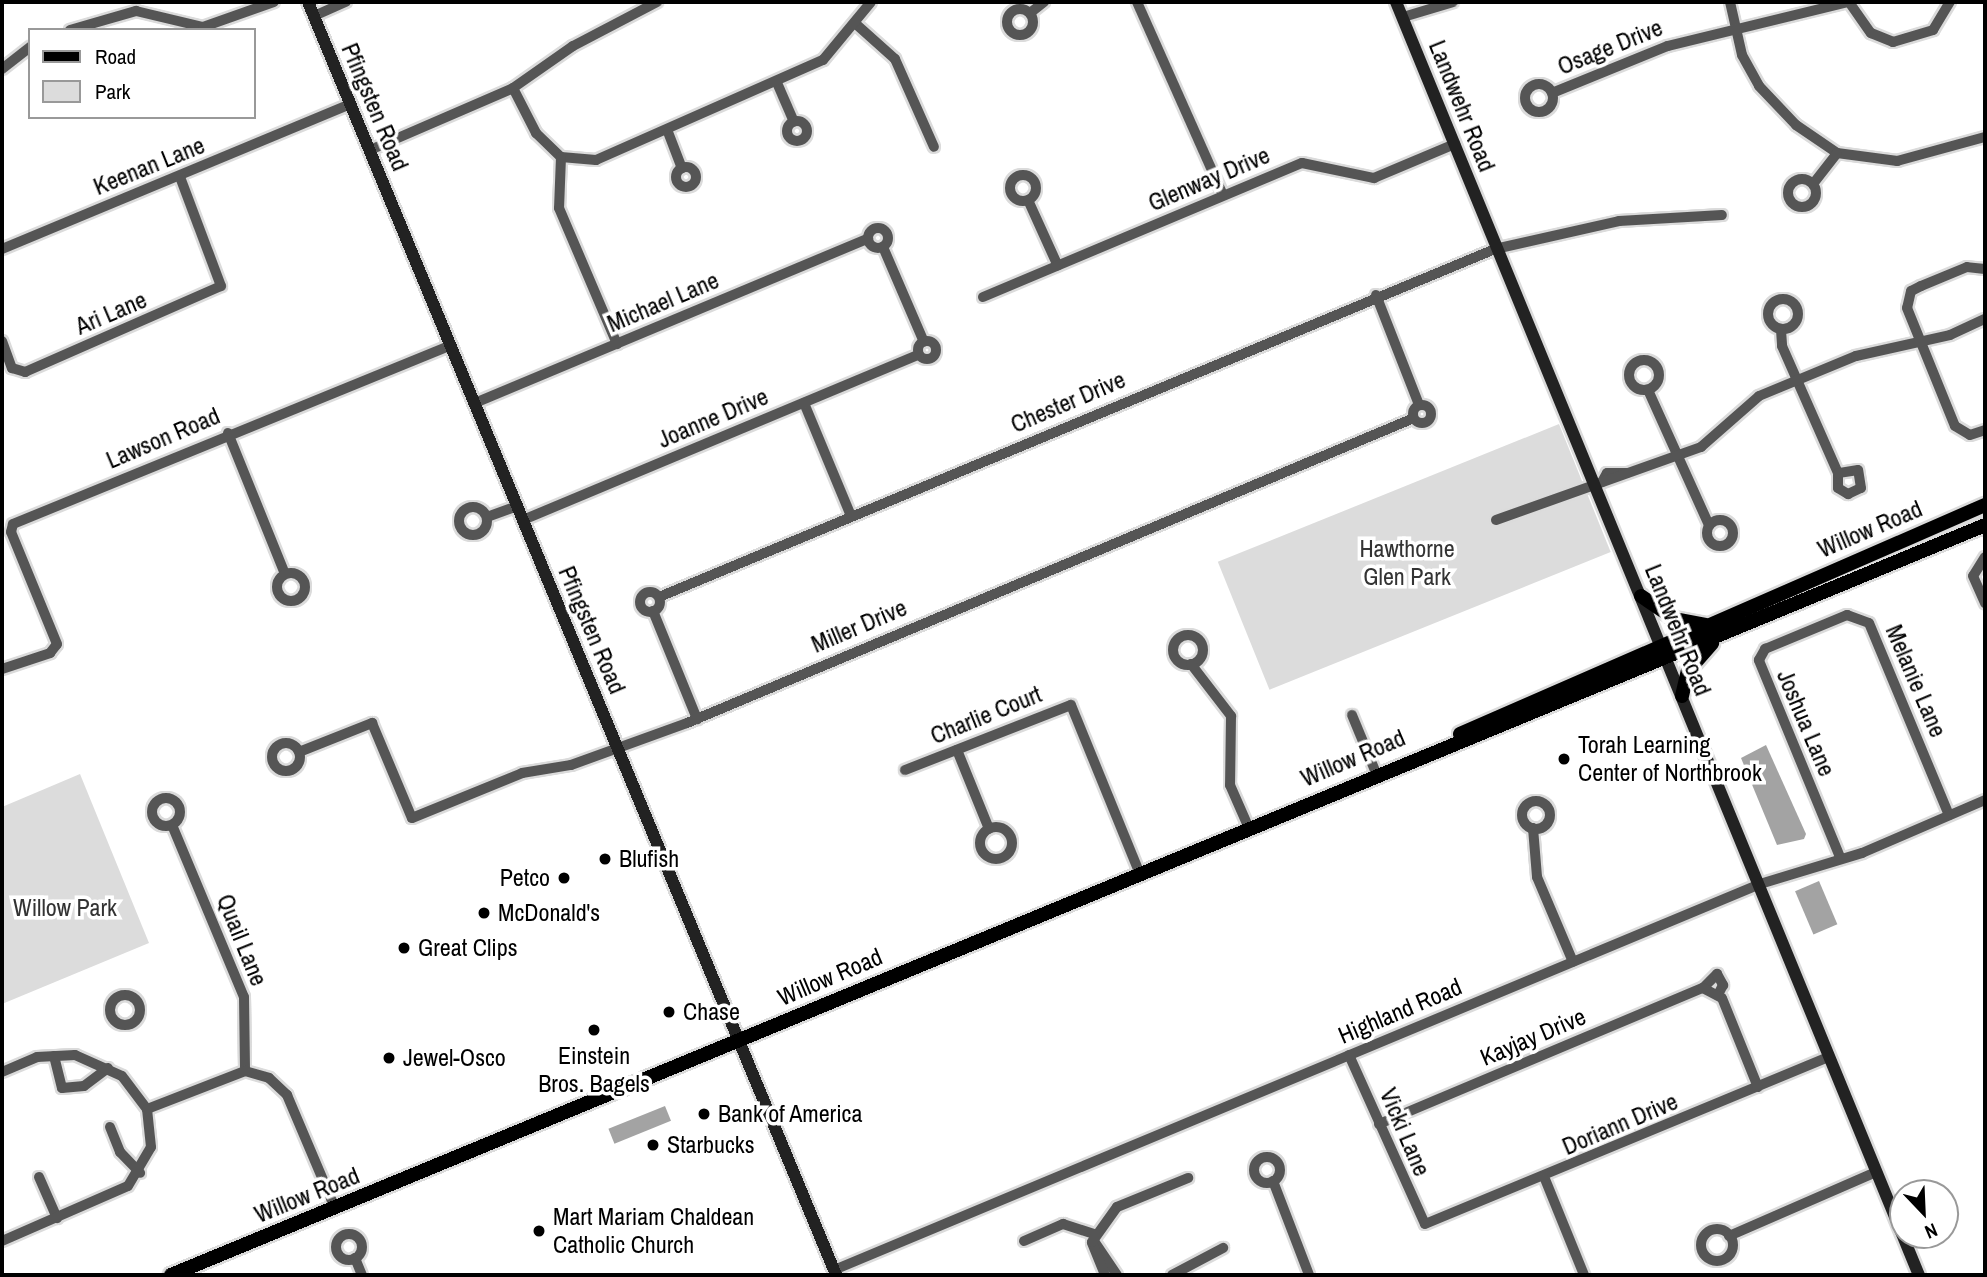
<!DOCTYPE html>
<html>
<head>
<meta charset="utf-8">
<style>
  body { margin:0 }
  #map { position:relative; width:1987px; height:1277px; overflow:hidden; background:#fff; font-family:"Archivo Narrow",sans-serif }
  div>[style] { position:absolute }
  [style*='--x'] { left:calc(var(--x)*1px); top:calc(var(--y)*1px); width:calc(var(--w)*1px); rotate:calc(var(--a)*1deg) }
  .green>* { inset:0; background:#dcdcdc; transform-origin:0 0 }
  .water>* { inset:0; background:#a3a3a3; transform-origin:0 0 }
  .roads { filter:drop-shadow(2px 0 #dbdbdb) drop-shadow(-2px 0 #dbdbdb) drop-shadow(0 2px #dbdbdb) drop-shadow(0 -2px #dbdbdb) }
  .minor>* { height:10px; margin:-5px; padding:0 5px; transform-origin:5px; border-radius:5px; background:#555 }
  .minor>.ring { margin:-5px; padding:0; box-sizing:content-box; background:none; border:10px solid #555; border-radius:50% }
  .secondary>* { height:12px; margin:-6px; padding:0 6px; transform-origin:6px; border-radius:6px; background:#222 }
  .primary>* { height:14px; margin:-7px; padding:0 7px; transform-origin:7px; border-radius:7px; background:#000 }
  .dots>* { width:19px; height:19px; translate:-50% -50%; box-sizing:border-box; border:4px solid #fff; border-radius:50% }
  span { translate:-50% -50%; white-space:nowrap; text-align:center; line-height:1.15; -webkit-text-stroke:7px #fff; paint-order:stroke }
  .street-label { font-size:24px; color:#000 }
  .park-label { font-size:24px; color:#333 }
  .poi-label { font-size:24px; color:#000 }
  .left { translate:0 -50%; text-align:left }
  .right { translate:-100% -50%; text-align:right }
  .frame { position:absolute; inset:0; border:4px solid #000; pointer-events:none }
  .legend { position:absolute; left:28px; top:28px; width:228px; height:91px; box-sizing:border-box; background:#fff; border:2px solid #999; margin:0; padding:9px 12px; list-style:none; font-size:21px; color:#000 }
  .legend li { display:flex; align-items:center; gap:14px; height:35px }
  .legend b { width:35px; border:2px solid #999 }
  .north { position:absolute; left:1889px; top:1179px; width:70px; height:70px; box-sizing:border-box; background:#fff; border:2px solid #999; border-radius:50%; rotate:157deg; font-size:19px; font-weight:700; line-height:28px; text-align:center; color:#000 }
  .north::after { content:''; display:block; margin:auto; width:24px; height:32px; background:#000; clip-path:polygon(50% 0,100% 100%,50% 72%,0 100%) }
</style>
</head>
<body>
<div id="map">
  <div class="green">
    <i style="left:1559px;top:424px;width:138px;height:368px;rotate:68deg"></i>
    <i style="clip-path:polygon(80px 774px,149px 943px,2px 1004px,2px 807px)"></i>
  </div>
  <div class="water">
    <i style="clip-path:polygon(1766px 745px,1806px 834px,1804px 839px,1777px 845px,1741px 758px)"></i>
    <i style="left:1819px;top:881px;width:47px;height:26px;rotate:67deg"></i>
    <i style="left:665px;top:1106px;width:16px;height:61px;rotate:68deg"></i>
  </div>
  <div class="roads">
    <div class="minor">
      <i style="--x:1137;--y:2;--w:211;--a:66"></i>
      <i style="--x:1730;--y:2;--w:54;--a:77.2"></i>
      <i style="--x:1742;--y:55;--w:35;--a:61"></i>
      <i style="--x:1759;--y:86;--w:54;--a:46.5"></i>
      <i style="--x:1796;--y:125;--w:50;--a:34.3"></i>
      <i style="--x:1837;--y:153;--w:61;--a:7.6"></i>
      <i style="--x:1897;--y:161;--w:91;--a:-15.3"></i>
      <i style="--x:1849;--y:2;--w:38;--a:55"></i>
      <i style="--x:1871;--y:33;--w:24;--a:22"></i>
      <i style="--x:1893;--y:42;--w:42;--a:-16.7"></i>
      <i style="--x:1933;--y:30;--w:33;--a:-59"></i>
      <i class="ring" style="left:1007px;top:9px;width:16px;height:16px"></i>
      <i style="--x:1030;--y:13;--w:18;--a:-38"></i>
      <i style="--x:314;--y:16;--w:35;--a:-24"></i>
      <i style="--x:1403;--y:17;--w:52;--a:-16.7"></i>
      <i style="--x:857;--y:25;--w:51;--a:41.8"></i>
      <i style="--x:895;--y:59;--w:96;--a:66.1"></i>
      <i style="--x:70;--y:30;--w:69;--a:-16.1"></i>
      <i style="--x:136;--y:11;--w:69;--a:13.4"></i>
      <i style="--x:203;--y:27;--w:75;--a:-19.4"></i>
      <i style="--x:2;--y:69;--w:36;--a:-38"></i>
      <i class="ring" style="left:1525px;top:84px;width:18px;height:18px"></i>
      <i style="--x:778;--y:85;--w:40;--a:66.6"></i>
      <i style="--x:513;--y:88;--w:51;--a:62.9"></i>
      <i style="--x:536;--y:133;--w:35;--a:44"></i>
      <i style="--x:561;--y:157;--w:35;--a:5"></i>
      <i style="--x:596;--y:160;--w:248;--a:-23.8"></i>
      <i style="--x:823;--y:60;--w:75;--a:-50.4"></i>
      <i style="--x:1552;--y:93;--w:125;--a:-22.1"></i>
      <i style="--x:1668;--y:46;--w:185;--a:-13.7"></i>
      <i class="ring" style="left:787px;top:121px;width:10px;height:10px"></i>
      <i style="--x:668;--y:132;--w:39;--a:69"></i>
      <i style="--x:370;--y:150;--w:156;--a:-23.4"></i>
      <i style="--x:513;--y:88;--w:73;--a:-35"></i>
      <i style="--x:573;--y:46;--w:95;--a:-27.6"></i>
      <i style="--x:561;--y:157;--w:51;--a:92.2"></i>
      <i style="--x:559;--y:208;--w:148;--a:66.9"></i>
      <i class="ring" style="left:676px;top:167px;width:10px;height:10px"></i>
      <i class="ring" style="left:1010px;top:175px;width:16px;height:16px"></i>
      <i class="ring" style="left:1788px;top:179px;width:18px;height:18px"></i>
      <i style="--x:1813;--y:184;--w:39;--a:-52"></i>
      <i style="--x:1028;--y:200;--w:72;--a:65.6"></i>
      <i class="ring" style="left:868px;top:228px;width:10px;height:10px"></i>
      <i style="--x:883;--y:247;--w:103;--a:66.7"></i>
      <i style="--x:2;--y:249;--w:378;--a:-22.6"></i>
      <i style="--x:1985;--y:269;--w:18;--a:-174"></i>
      <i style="--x:1967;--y:267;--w:50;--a:157.6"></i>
      <i style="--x:1921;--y:286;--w:11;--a:153"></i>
      <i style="--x:1911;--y:291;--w:17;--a:103"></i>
      <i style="--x:1907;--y:308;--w:127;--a:67.9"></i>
      <i style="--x:1955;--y:426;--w:17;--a:31"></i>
      <i style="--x:1970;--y:435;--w:16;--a:-18"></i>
      <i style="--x:1376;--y:295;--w:118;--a:68.6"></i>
      <i style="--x:983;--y:297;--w:346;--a:-22.8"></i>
      <i style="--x:1302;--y:163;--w:74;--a:11.8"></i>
      <i style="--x:1374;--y:178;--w:88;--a:-22.8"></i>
      <i class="ring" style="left:1768px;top:299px;width:20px;height:20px"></i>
      <i style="--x:1781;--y:330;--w:16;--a:86"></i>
      <i style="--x:1782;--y:346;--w:139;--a:66.2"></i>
      <i style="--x:1838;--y:473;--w:15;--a:90"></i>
      <i style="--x:1838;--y:488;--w:12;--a:31"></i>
      <i style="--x:1848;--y:494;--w:14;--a:-25"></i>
      <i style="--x:1861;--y:488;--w:18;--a:-99"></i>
      <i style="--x:1858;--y:470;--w:20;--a:171"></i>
      <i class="ring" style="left:918px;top:341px;width:8px;height:8px"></i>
      <i style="--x:2;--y:341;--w:29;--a:70"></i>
      <i style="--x:12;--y:368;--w:14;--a:17"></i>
      <i style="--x:25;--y:372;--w:214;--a:-23.7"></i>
      <i style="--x:221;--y:286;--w:116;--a:-110.6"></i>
      <i class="ring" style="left:1629px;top:360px;width:20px;height:20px"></i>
      <i style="--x:1648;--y:390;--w:148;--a:65.7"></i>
      <i style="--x:475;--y:403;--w:426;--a:-22.7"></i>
      <i style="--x:804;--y:403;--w:122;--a:67.4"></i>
      <i class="ring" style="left:1413px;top:405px;width:8px;height:8px"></i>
      <i style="--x:228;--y:433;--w:152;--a:68"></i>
      <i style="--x:1602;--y:482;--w:10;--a:-61"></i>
      <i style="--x:1607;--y:473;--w:20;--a:0"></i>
      <i class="ring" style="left:459px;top:507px;width:18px;height:18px"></i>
      <i style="--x:487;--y:517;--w:33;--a:-20"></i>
      <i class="ring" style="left:1707px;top:520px;width:16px;height:16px"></i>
      <i style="--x:523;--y:520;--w:429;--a:-22.7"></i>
      <i style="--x:1496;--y:520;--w:218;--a:-19.6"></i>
      <i style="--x:1701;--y:447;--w:77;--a:-41.3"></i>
      <i style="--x:1759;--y:396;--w:105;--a:-22.4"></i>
      <i style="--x:1856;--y:356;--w:96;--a:-12.6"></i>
      <i style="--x:1950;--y:335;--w:38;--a:-25"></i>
      <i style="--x:1985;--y:557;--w:22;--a:122"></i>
      <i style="--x:1973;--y:576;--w:30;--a:66"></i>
      <i class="ring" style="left:277px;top:573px;width:18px;height:18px"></i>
      <i class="ring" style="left:640px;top:592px;width:10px;height:10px"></i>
      <i style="--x:659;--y:597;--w:906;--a:-22.6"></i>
      <i style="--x:1495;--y:249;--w:127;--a:-12.7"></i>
      <i style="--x:1619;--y:221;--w:103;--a:-3.3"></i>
      <i style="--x:653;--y:611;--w:117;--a:67.8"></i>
      <i class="ring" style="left:1173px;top:635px;width:20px;height:20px"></i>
      <i style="--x:1191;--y:664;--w:66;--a:52.4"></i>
      <i style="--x:1231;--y:716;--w:69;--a:90.8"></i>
      <i style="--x:1230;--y:785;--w:45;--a:66.3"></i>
      <i style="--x:2;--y:669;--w:51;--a:-18.4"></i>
      <i style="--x:50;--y:653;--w:11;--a:-52"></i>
      <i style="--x:57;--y:644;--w:121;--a:-112.3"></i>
      <i style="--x:11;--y:532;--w:8;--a:-76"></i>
      <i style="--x:13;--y:524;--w:473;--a:-22.2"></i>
      <i style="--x:1352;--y:715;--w:63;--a:67.5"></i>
      <i class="ring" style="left:272px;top:743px;width:18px;height:18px"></i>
      <i style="--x:957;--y:750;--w:85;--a:67.9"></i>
      <i style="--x:299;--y:752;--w:79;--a:-21.7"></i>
      <i style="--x:372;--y:723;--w:103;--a:67.2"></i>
      <i style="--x:412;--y:818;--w:119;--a:-22.2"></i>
      <i style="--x:522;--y:773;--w:50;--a:-9.3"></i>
      <i style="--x:571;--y:765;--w:123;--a:-19.9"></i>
      <i style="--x:687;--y:723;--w:788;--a:-22.76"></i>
      <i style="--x:905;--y:770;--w:178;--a:-21.4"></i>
      <i style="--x:1071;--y:705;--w:180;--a:67.8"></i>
      <i class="ring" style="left:152px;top:798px;width:18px;height:18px"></i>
      <i class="ring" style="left:1522px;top:801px;width:18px;height:18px"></i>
      <i style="--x:172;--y:825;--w:186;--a:67.3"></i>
      <i style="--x:244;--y:997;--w:74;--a:89.2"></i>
      <i style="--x:245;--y:1071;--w:25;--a:16"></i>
      <i style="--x:269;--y:1078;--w:25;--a:43"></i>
      <i style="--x:287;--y:1095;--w:123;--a:67"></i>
      <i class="ring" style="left:980px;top:827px;width:22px;height:22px"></i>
      <i style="--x:1533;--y:828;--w:49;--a:85.3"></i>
      <i style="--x:1537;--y:877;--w:92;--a:67"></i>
      <i style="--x:1840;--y:857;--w:213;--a:-112.4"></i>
      <i style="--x:1759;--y:660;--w:13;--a:-61"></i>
      <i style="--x:1765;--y:649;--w:89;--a:-22.5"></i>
      <i style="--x:1847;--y:615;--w:23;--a:20"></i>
      <i style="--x:1869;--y:623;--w:208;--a:67.4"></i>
      <i style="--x:1703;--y:988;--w:20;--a:-45"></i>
      <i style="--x:1717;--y:974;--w:13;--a:61"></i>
      <i style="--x:1723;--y:985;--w:11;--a:117"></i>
      <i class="ring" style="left:110px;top:995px;width:20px;height:20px"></i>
      <i style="--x:1349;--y:1055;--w:185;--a:65.8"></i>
      <i style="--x:1425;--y:1224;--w:437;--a:-22.5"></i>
      <i style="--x:54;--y:1056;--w:33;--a:76"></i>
      <i style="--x:62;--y:1088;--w:22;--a:-5"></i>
      <i style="--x:84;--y:1086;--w:30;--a:-37"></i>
      <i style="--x:2;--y:1072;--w:38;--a:-23"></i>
      <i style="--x:37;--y:1057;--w:38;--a:-3"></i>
      <i style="--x:75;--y:1055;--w:51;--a:24.1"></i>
      <i style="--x:122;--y:1076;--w:41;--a:52.9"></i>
      <i style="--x:1379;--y:1124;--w:351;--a:-22.8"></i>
      <i style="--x:1703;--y:988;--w:21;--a:28"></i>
      <i style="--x:1722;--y:998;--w:96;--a:68"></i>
      <i style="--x:110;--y:1127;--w:27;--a:68"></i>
      <i style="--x:120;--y:1152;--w:29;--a:46"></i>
      <i class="ring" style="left:1254px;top:1157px;width:16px;height:16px"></i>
      <i style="--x:39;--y:1177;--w:45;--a:66.3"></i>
      <i style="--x:1545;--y:1179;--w:104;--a:67.9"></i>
      <i style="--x:1273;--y:1181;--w:101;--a:69"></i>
      <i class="ring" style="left:1701px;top:1229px;width:22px;height:22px"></i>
      <i class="ring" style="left:336px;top:1234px;width:16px;height:16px"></i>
      <i style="--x:1729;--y:1236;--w:160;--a:-23.5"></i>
      <i style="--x:2;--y:1241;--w:137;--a:-23.6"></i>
      <i style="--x:128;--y:1186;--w:45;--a:-59.5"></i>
      <i style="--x:151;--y:1147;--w:38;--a:-96"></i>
      <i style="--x:147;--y:1109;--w:105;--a:-21.2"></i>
      <i style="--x:1024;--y:1241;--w:43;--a:-23.6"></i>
      <i style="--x:1063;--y:1224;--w:35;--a:18"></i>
      <i style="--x:1094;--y:1241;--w:41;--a:55.9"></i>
      <i style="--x:355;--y:1258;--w:18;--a:68"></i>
      <i style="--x:834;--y:1270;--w:1003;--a:-22.63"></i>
      <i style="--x:1760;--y:884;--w:107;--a:-16.9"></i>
      <i style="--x:1862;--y:853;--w:134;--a:-23.3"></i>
      <i style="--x:1105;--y:1275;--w:35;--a:-112"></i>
      <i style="--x:1092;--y:1242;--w:43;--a:-54.5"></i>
      <i style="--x:1117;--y:1207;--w:77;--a:-22.2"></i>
      <i style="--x:1172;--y:1275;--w:58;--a:-27.9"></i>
    </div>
    <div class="secondary">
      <i style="--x:308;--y:2;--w:1378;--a:67.47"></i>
      <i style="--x:1396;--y:2;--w:1376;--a:67.67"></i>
    </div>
    <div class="primary">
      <i style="--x:1641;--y:596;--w:41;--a:34.1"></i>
      <i style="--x:1675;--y:619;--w:31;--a:11"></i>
      <i style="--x:1682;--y:696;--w:26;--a:-77"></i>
      <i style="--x:1688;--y:671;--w:37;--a:-49"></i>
      <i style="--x:1460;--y:734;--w:573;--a:-23.57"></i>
      <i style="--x:171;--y:1275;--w:1963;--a:-22.46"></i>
    </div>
  </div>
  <div class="dots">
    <i style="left:1564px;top:759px;background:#000"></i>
    <i style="left:605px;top:859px;background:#000"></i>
    <i style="left:564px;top:878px;background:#000"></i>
    <i style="left:484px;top:913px;background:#000"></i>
    <i style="left:404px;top:948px;background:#000"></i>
    <i style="left:669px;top:1012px;background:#000"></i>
    <i style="left:594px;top:1030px;background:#000"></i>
    <i style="left:389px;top:1058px;background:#000"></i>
    <i style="left:704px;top:1114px;background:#000"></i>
    <i style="left:653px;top:1145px;background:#000"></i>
    <i style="left:539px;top:1231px;background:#000"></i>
  </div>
  <div class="street-label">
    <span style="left:1610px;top:47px;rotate:-22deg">Osage Drive</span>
    <span style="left:1462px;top:106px;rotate:68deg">Landwehr Road</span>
    <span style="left:375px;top:107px;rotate:67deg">Pfingsten Road</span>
    <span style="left:149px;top:166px;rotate:-22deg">Keenan Lane</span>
    <span style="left:1209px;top:179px;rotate:-23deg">Glenway Drive</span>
    <span style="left:663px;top:302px;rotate:-23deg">Michael Lane</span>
    <span style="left:111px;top:313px;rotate:-23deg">Ari Lane</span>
    <span style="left:1068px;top:402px;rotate:-23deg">Chester Drive</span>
    <span style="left:713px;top:418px;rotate:-23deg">Joanne Drive</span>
    <span style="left:163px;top:438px;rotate:-23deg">Lawson Road</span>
    <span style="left:1870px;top:529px;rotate:-23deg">Willow Road</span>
    <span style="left:859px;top:626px;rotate:-23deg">Miller Drive</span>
    <span style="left:592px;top:630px;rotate:67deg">Pfingsten Road</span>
    <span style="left:1678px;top:630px;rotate:68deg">Landwehr Road</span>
    <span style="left:1916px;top:681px;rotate:67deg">Melanie Lane</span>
    <span style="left:986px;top:715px;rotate:-22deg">Charlie Court</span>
    <span style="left:1806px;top:723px;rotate:67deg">Joshua Lane</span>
    <span style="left:1353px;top:758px;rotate:-23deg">Willow Road</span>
    <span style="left:242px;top:940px;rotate:68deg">Quail Lane</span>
    <span style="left:830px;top:977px;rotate:-23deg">Willow Road</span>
    <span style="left:1400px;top:1011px;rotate:-23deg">Highland Road</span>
    <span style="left:1533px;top:1037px;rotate:-23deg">Kayjay Drive</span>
    <span style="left:1620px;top:1124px;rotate:-23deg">Doriann Drive</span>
    <span style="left:1405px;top:1132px;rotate:67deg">Vicki Lane</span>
    <span style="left:307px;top:1195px;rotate:-22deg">Willow Road</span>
  </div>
  <div class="park-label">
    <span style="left:1407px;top:563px">Hawthorne<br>Glen Park</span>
    <span style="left:65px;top:908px">Willow Park</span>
  </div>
  <div class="poi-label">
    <span class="left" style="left:1578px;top:759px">Torah Learning<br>Center of Northbrook</span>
    <span class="left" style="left:619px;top:859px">Blufish</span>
    <span class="right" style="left:550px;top:878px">Petco</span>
    <span class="left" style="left:498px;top:913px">McDonald's</span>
    <span class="left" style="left:418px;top:948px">Great Clips</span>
    <span class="left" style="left:683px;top:1012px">Chase</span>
    <span style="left:594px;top:1070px">Einstein<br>Bros. Bagels</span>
    <span class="left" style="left:403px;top:1058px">Jewel-Osco</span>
    <span class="left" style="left:718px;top:1114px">Bank of America</span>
    <span class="left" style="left:667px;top:1145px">Starbucks</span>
    <span class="left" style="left:553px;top:1231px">Mart Mariam Chaldean<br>Catholic Church</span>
  </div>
  <div class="frame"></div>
  <ul class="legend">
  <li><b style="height:9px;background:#000"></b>Road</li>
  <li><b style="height:19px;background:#dcdcdc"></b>Park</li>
  </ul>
  <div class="north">N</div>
</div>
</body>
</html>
